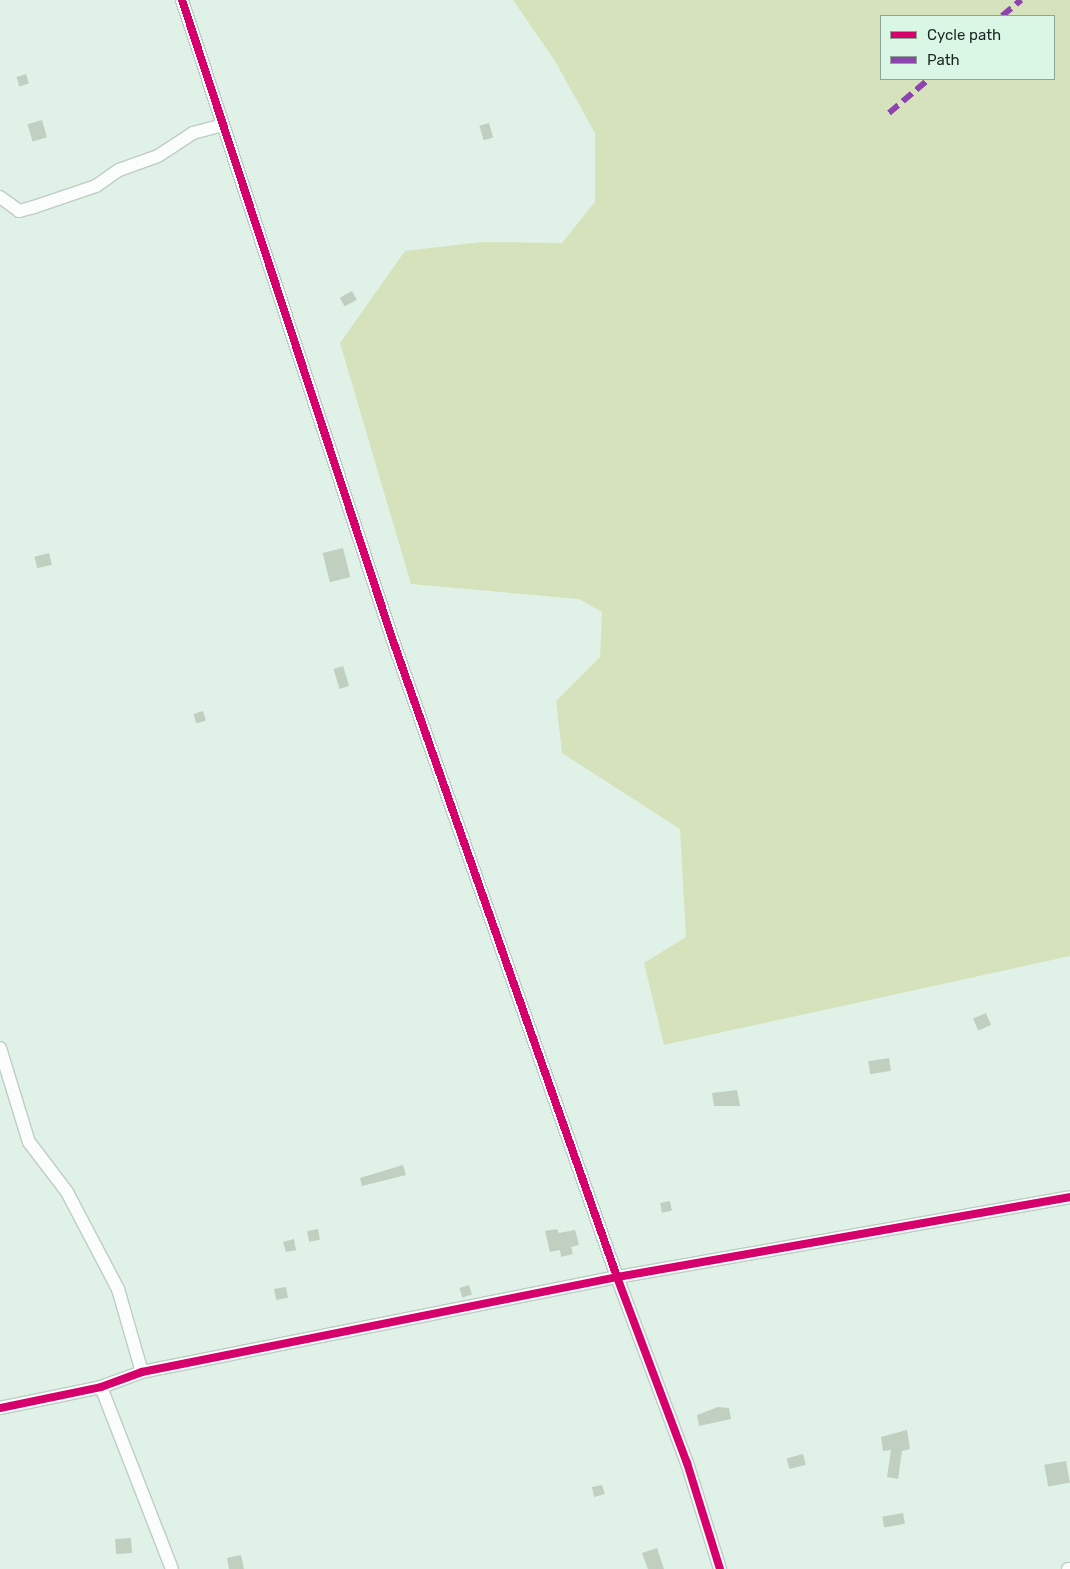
<!DOCTYPE html>
<html>
<head>
<meta charset="utf-8">
<style>
  body { margin:0 }
  #map { position:relative; width:1070px; height:1569px; overflow:hidden; background:#e0f1e7; font-family:Rubik,sans-serif }
  div>[style] { position:absolute }
  [style*='--x'] { left:calc(var(--x)*1px); top:calc(var(--y)*1px); width:calc(var(--w)*1px); rotate:calc(var(--a)*1deg) }
  .green>* { inset:0; background:#d6e2bc }
  .building>* { inset:0; background:#c0cfc0; transform-origin:0 0 }
  .roads { filter:drop-shadow(1px 0 #bfccc5) drop-shadow(-1px 0 #bfccc5) drop-shadow(0 1px #bfccc5) drop-shadow(0 -1px #bfccc5) }
  .minor>* { height:12px; margin:-6px; padding:0 6px; transform-origin:6px; border-radius:6px; background:#fafdfb }
  .quiet>* { height:6px; margin-top:-3px; transform-origin:0; background:repeating-linear-gradient(90deg,#8e44ad 0 12px,transparent 0 18px) }
  .cycleway>* { height:8px; margin:-4px; padding:0 4px; transform-origin:4px; border-radius:4px; background:#d6006c }
  span { translate:-50% -50%; white-space:nowrap; text-align:center; line-height:1.15; -webkit-text-stroke:4.5px #daf7e6; paint-order:stroke }
  .legend { position:absolute; left:880px; top:15px; width:175px; height:65px; box-sizing:border-box; background:#daf7e6; border:1px solid #8ea497; margin:0; padding:6px 9px; list-style:none; font-size:15px; color:#1c2721 }
  .legend li { display:flex; align-items:center; gap:10px; height:25px }
  .legend b { width:25px; border:1px solid #8ea497 }
</style>
</head>
<body>
<div id="map">
  <div class="green">
    <i style="clip-path:polygon(evenodd,513px 0,1070px 0,1070px 956px,664px 1045px,644px 963px,686px 937px,680px 829px,562px 753px,556px 701px,600px 657px,602px 612px,579px 599px,411px 584px,340px 343px,405px 251px,482px 242px,562px 243px,595px 202px,595px 133px,555px 61px,513px 0,1054px 16px,1054px 79px,881px 79px,881px 16px,1054px 16px)"></i>
  </div>
  <div class="building">
    <i style="left:26px;top:74px;width:10px;height:10px;rotate:73deg"></i>
    <i style="left:42px;top:120px;width:18px;height:15px;rotate:74deg"></i>
    <i style="left:489px;top:123px;width:15px;height:10px;rotate:74deg"></i>
    <i style="left:352px;top:291px;width:10px;height:14px;rotate:61deg"></i>
    <i style="left:343px;top:548px;width:30px;height:21px;rotate:76deg"></i>
    <i style="left:49px;top:553px;width:12px;height:15px;rotate:76deg"></i>
    <i style="left:343px;top:666px;width:21px;height:10px;rotate:73deg"></i>
    <i style="left:203px;top:711px;width:10px;height:10px;rotate:73deg"></i>
    <i style="left:986px;top:1013px;width:13px;height:14px;rotate:67deg"></i>
    <i style="left:889px;top:1058px;width:13px;height:21px;rotate:81deg"></i>
    <i style="clip-path:polygon(737px 1090px,740px 1106px,714px 1106px,712px 1093px)"></i>
    <i style="clip-path:polygon(403px 1165px,406px 1175px,362px 1186px,360px 1178px)"></i>
    <i style="left:670px;top:1201px;width:10px;height:10px;rotate:79deg"></i>
    <i style="left:318px;top:1229px;width:11px;height:11px;rotate:80deg"></i>
    <i style="clip-path:polygon(557px 1229px,559px 1233px,575px 1230px,579px 1245px,571px 1247px,573px 1254px,561px 1257px,560px 1250px,550px 1252px,545px 1231px)"></i>
    <i style="clip-path:polygon(294px 1239px,296px 1250px,286px 1252px,283px 1242px)"></i>
    <i style="left:469px;top:1285px;width:10px;height:10px;rotate:73deg"></i>
    <i style="left:286px;top:1287px;width:11px;height:12px;rotate:80deg"></i>
    <i style="clip-path:polygon(718px 1407px,729px 1408px,731px 1419px,699px 1426px,697px 1415px)"></i>
    <i style="clip-path:polygon(907px 1430px,910px 1449px,902px 1451px,898px 1479px,887px 1477px,891px 1450px,883px 1451px,881px 1437px)"></i>
    <i style="left:803px;top:1454px;width:11px;height:17px;rotate:75deg"></i>
    <i style="left:1066px;top:1461px;width:22px;height:22px;rotate:80deg"></i>
    <i style="clip-path:polygon(602px 1485px,605px 1494px,594px 1497px,592px 1487px)"></i>
    <i style="left:903px;top:1513px;width:11px;height:21px;rotate:80deg"></i>
    <i style="left:131px;top:1538px;width:15px;height:16px;rotate:86deg"></i>
    <i style="clip-path:polygon(657px 1548px,664px 1569px,648px 1569px,642px 1553px)"></i>
    <i style="clip-path:polygon(241px 1555px,244px 1569px,229px 1569px,227px 1558px)"></i>
  </div>
  <div class="roads">
    <div class="minor">
      <i style="--x:182;--y:0;--w:672;--a:71.78"></i>
      <i style="--x:392;--y:638;--w:677;--a:70.6"></i>
      <i style="--x:617;--y:1277;--w:199;--a:69.4"></i>
      <i style="--x:687;--y:1463;--w:111;--a:72.7"></i>
      <i style="--x:0;--y:197;--w:24;--a:36"></i>
      <i style="--x:19;--y:211;--w:16;--a:-15"></i>
      <i style="--x:34;--y:207;--w:65;--a:-18.7"></i>
      <i style="--x:96;--y:186;--w:28;--a:-35"></i>
      <i style="--x:119;--y:170;--w:41;--a:-19.7"></i>
      <i style="--x:158;--y:156;--w:42;--a:-33.3"></i>
      <i style="--x:193;--y:133;--w:31;--a:-15"></i>
      <i style="--x:0;--y:1048;--w:98;--a:72.9"></i>
      <i style="--x:29;--y:1142;--w:63;--a:52.8"></i>
      <i style="--x:67;--y:1192;--w:110;--a:62.3"></i>
      <i style="--x:118;--y:1289;--w:86;--a:73.9"></i>
      <i style="--x:101;--y:1387;--w:195;--a:68.7"></i>
      <i style="--x:0;--y:1408;--w:103;--a:-11.7"></i>
      <i style="--x:101;--y:1387;--w:44;--a:-20.1"></i>
      <i style="--x:142;--y:1372;--w:484;--a:-11.3"></i>
      <i style="--x:617;--y:1277;--w:460;--a:-10"></i>
      <i style="--x:1068;--y:1569;--w:2;--a:0"></i>
    </div>
  </div>
  <div class="quiet">
    <i style="--x:1002;--y:16;--w:25;--a:-40"></i>
    <i style="--x:889;--y:113;--w:52;--a:-40.4"></i>
  </div>
  <div class="cycleway">
    <i style="--x:182;--y:0;--w:672;--a:71.78"></i>
    <i style="--x:392;--y:638;--w:677;--a:70.6"></i>
    <i style="--x:617;--y:1277;--w:199;--a:69.4"></i>
    <i style="--x:687;--y:1463;--w:111;--a:72.7"></i>
    <i style="--x:0;--y:1408;--w:103;--a:-11.7"></i>
    <i style="--x:101;--y:1387;--w:44;--a:-20.1"></i>
    <i style="--x:142;--y:1372;--w:484;--a:-11.3"></i>
    <i style="--x:617;--y:1277;--w:460;--a:-10"></i>
  </div>
  <ul class="legend">
  <li><b style="height:6px;background:#d6006c"></b>Cycle path</li>
  <li><b style="height:6px;background:#8e44ad"></b>Path</li>
  </ul>
</div>
</body>
</html>
